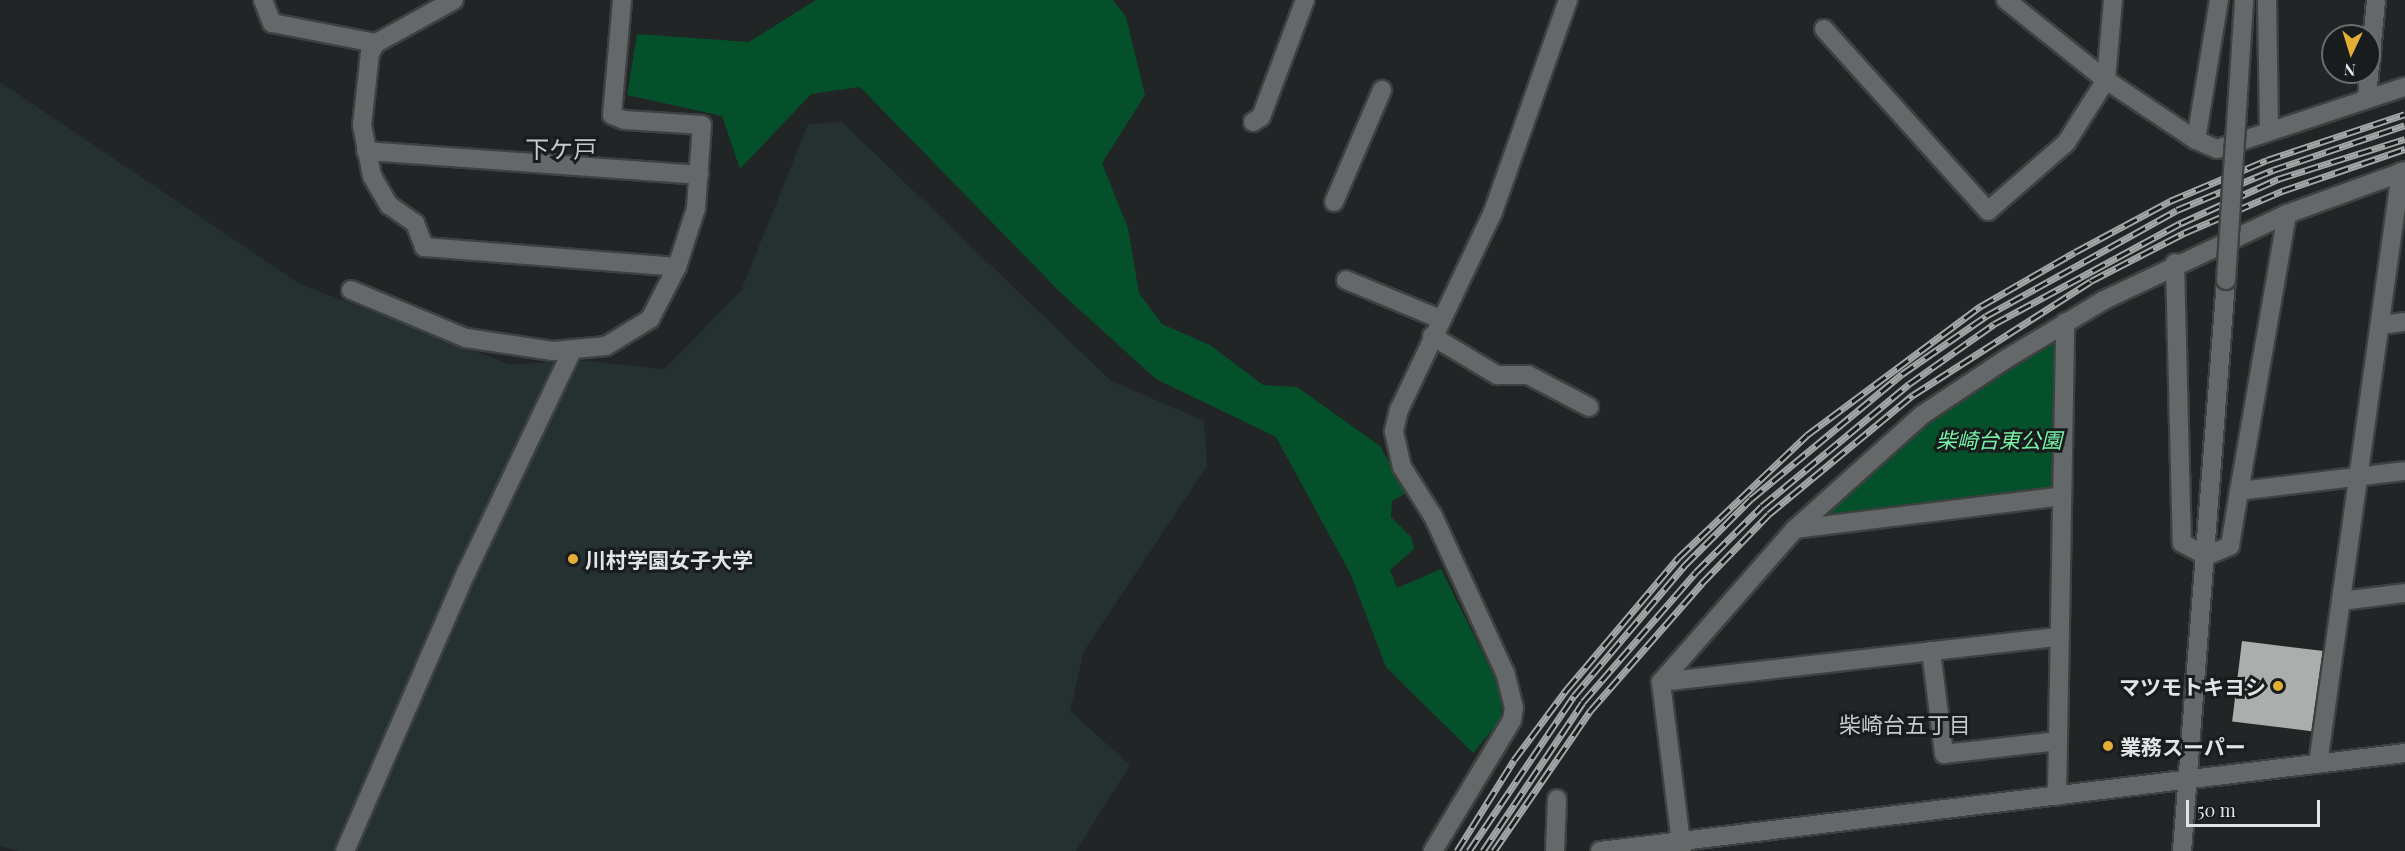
<!DOCTYPE html>
<html>
<head>
<meta charset="utf-8">
<style>
  body { margin:0 }
  #map { position:relative; width:2405px; height:851px; overflow:hidden; background:#222525; font-family:"Playfair Display","Noto Sans JP",serif }
  div>[style] { position:absolute }
  [style*='--x'] { left:calc(var(--x)*1px); top:calc(var(--y)*1px); width:calc(var(--w)*1px); rotate:calc(var(--a)*1deg) }
  .built>* { inset:0; background:#253031 }
  .green>* { inset:0; background:#03502b }
  .building>* { inset:0; background:#aaafae; transform-origin:0 0 }
  .roads { filter:drop-shadow(2px 0 #3e4141) drop-shadow(-2px 0 #3e4141) drop-shadow(0 2px #3e4141) drop-shadow(0 -2px #3e4141) }
  .minor>* { height:18px; margin:-9px; padding:0 9px; transform-origin:9px; border-radius:9px; background:#646869 }
  .tertiary>* { height:18px; margin:-9px; padding:0 9px; transform-origin:9px; border-radius:9px; background:#646869 }
  .rail>* { height:7px; margin-top:-3.5px; transform-origin:0; background:repeating-linear-gradient(90deg,#181c1c 0 14px,#a4a6a7 0 28px); box-sizing:border-box; border-block:2px solid #a4a6a7 }
  .bridges { filter:drop-shadow(2px 0 #3e4141) drop-shadow(-2px 0 #3e4141) drop-shadow(0 2px #3e4141) drop-shadow(0 -2px #3e4141) }
  .tertiary-bridge>* { height:18px; margin:-9px; padding:0 9px; transform-origin:9px; border-radius:9px; background:#646869 }
  .dots>* { width:16px; height:16px; translate:-50% -50%; box-sizing:border-box; border:3px solid #181c1c; border-radius:50% }
  span { translate:-50% -50%; white-space:nowrap; text-align:center; line-height:1.15; -webkit-text-stroke:6px #181c1c; paint-order:stroke }
  .park-label { font-size:21px; color:#76f3a7; font-style:italic }
  .poi-label { font-size:21px; color:#e1e3e4; font-weight:700 }
  .left { translate:0 -50%; text-align:left }
  .right { translate:-100% -50%; text-align:right }
  .neighbourhood-label { font-size:22px; color:#c3c8c8 }
  .quarter-label { font-size:24px; color:#c3c8c8 }
  .north { position:absolute; left:2321px; top:24px; width:60px; height:60px; box-sizing:border-box; background:#181c1c; border:2px solid #686c6c; border-radius:50%; rotate:184deg; font-size:16px; font-weight:700; line-height:24px; text-align:center; color:#e1e3e4 }
  .north::after { content:''; display:block; margin:auto; width:21px; height:27px; background:#e3ae35; clip-path:polygon(50% 0,100% 100%,50% 72%,0 100%) }
  .scale { position:absolute; left:2186px; top:800px; width:134px; height:27px; box-sizing:border-box; border:3px solid #e1e3e4; border-top:0; padding-left:8px; font-size:18px; line-height:21px; white-space:nowrap; color:#e1e3e4; -webkit-text-stroke:4px #181c1c; paint-order:stroke }
</style>
</head>
<body>
<div id="map">
  <div class="built">
    <i style="clip-path:polygon(0 82px,300px 284px,509px 364px,587px 361px,664px 369px,741px 291px,808px 124px,842px 122px,1110px 380px,1204px 421px,1207px 466px,1084px 651px,1070px 711px,1130px 765px,1076px 851px,20px 851px,0 846px)"></i>
  </div>
  <div class="green">
    <i style="clip-path:polygon(816px 0,1113px 0,1126px 17px,1145px 95px,1102px 163px,1128px 228px,1139px 293px,1162px 324px,1210px 345px,1263px 385px,1297px 387px,1380px 446px,1406px 493px,1392px 501px,1391px 517px,1412px 538px,1414px 549px,1390px 570px,1397px 588px,1441px 569px,1494px 676px,1502px 701px,1501px 719px,1473px 753px,1386px 667px,1350px 573px,1276px 437px,1156px 379px,1061px 293px,860px 87px,811px 94px,740px 169px,722px 116px,627px 95px,637px 34px,749px 42px)"></i>
    <i style="clip-path:polygon(2058px 335px,2056px 489px,1835px 518px,1828px 511px,1962px 396px)"></i>
  </div>
  <div class="building">
    <i style="left:2242px;top:641px;width:82px;height:81px;rotate:7deg"></i>
  </div>
  <div class="roads">
    <div class="minor">
      <i style="--x:263;--y:0;--w:25;--a:69"></i>
      <i style="--x:272;--y:23;--w:106;--a:10.9"></i>
      <i style="--x:454;--y:0;--w:89;--a:151.1"></i>
      <i style="--x:376;--y:43;--w:12;--a:121"></i>
      <i style="--x:370;--y:53;--w:72;--a:96.3"></i>
      <i style="--x:362;--y:125;--w:52;--a:78.9"></i>
      <i style="--x:372;--y:176;--w:34;--a:60"></i>
      <i style="--x:389;--y:205;--w:32;--a:35"></i>
      <i style="--x:415;--y:223;--w:26;--a:69"></i>
      <i style="--x:424;--y:247;--w:254;--a:4.5"></i>
      <i style="--x:2006;--y:0;--w:128;--a:38.7"></i>
      <i style="--x:2106;--y:80;--w:108;--a:33.7"></i>
      <i style="--x:2196;--y:140;--w:23;--a:23"></i>
      <i style="--x:2217;--y:149;--w:198;--a:-18.3"></i>
      <i style="--x:2267;--y:0;--w:129;--a:89.1"></i>
      <i style="--x:1824;--y:29;--w:245;--a:48"></i>
      <i style="--x:1988;--y:211;--w:103;--a:-41.1"></i>
      <i style="--x:2066;--y:143;--w:75;--a:-57.6"></i>
      <i style="--x:2106;--y:80;--w:80;--a:-85"></i>
      <i style="--x:2367;--y:97;--w:97;--a:-84.7"></i>
      <i style="--x:1253;--y:122;--w:9;--a:-32"></i>
      <i style="--x:1261;--y:117;--w:125;--a:-69.4"></i>
      <i style="--x:2196;--y:140;--w:142;--a:-80.7"></i>
      <i style="--x:366;--y:151;--w:334;--a:4.1"></i>
      <i style="--x:2405;--y:171;--w:126;--a:160"></i>
      <i style="--x:2287;--y:214;--w:281;--a:99.8"></i>
      <i style="--x:2239;--y:491;--w:167;--a:-6.9"></i>
      <i style="--x:1334;--y:202;--w:122;--a:-66.8"></i>
      <i style="--x:2175;--y:263;--w:280;--a:88.6"></i>
      <i style="--x:2182;--y:543;--w:27;--a:28"></i>
      <i style="--x:2206;--y:556;--w:26;--a:-23"></i>
      <i style="--x:2230;--y:546;--w:56;--a:-80.7"></i>
      <i style="--x:1346;--y:280;--w:102;--a:22.5"></i>
      <i style="--x:351;--y:290;--w:125;--a:22.7"></i>
      <i style="--x:466;--y:338;--w:88;--a:8.5"></i>
      <i style="--x:553;--y:351;--w:53;--a:-5.4"></i>
      <i style="--x:606;--y:346;--w:52;--a:-31.5"></i>
      <i style="--x:650;--y:319;--w:59;--a:-62.6"></i>
      <i style="--x:677;--y:267;--w:62;--a:-72.1"></i>
      <i style="--x:696;--y:208;--w:83;--a:-85.9"></i>
      <i style="--x:702;--y:125;--w:78;--a:-176.3"></i>
      <i style="--x:624;--y:120;--w:13;--a:-157"></i>
      <i style="--x:612;--y:115;--w:115;--a:-85"></i>
      <i style="--x:2380;--y:325;--w:25;--a:-7"></i>
      <i style="--x:1432;--y:336;--w:76;--a:31"></i>
      <i style="--x:1497;--y:375;--w:31;--a:0"></i>
      <i style="--x:1528;--y:375;--w:69;--a:27.7"></i>
      <i style="--x:1795;--y:529;--w:269;--a:-7"></i>
      <i style="--x:2341;--y:601;--w:64;--a:-7.1"></i>
      <i style="--x:1931;--y:651;--w:104;--a:82.8"></i>
      <i style="--x:1944;--y:754;--w:115;--a:-6.5"></i>
      <i style="--x:1661;--y:682;--w:401;--a:-6.5"></i>
      <i style="--x:2318;--y:764;--w:598;--a:-82.02"></i>
      <i style="--x:2057;--y:796;--w:474;--a:-89"></i>
      <i style="--x:345;--y:851;--w:305;--a:-66.5"></i>
      <i style="--x:467;--y:571;--w:242;--a:-64.5"></i>
      <i style="--x:1433;--y:851;--w:153;--a:-58.9"></i>
      <i style="--x:1512;--y:720;--w:12;--a:-81"></i>
      <i style="--x:1514;--y:708;--w:36;--a:-104"></i>
      <i style="--x:1505;--y:673;--w:173;--a:-114.6"></i>
      <i style="--x:1433;--y:516;--w:58;--a:-122.3"></i>
      <i style="--x:1402;--y:467;--w:37;--a:-103"></i>
      <i style="--x:1394;--y:431;--w:22;--a:-77"></i>
      <i style="--x:1399;--y:410;--w:219;--a:-64.6"></i>
      <i style="--x:1493;--y:212;--w:225;--a:-70.5"></i>
      <i style="--x:1555;--y:851;--w:52;--a:-87.8"></i>
      <i style="--x:1682;--y:851;--w:170;--a:-97.1"></i>
      <i style="--x:1661;--y:682;--w:203;--a:-48.8"></i>
      <i style="--x:1795;--y:529;--w:171;--a:-41.9"></i>
      <i style="--x:1922;--y:415;--w:101;--a:-33.7"></i>
      <i style="--x:2006;--y:359;--w:114;--a:-31"></i>
      <i style="--x:2104;--y:300;--w:202;--a:-25.2"></i>
    </div>
    <div class="tertiary">
      <i style="--x:1600;--y:851;--w:811;--a:-6.94"></i>
      <i style="--x:2182;--y:851;--w:573;--a:-85.59"></i>
    </div>
  </div>
  <div class="rail">
    <i style="--x:1457;--y:851;--w:107;--a:-57.9"></i>
    <i style="--x:1514;--y:760;--w:89;--a:-53.3"></i>
    <i style="--x:1567;--y:689;--w:173;--a:-49.7"></i>
    <i style="--x:1679;--y:557;--w:177;--a:-43.6"></i>
    <i style="--x:1807;--y:435;--w:217;--a:-36.6"></i>
    <i style="--x:1981;--y:306;--w:108;--a:-29.9"></i>
    <i style="--x:2075;--y:252;--w:108;--a:-28.2"></i>
    <i style="--x:2170;--y:201;--w:105;--a:-22.9"></i>
    <i style="--x:2267;--y:160;--w:145;--a:-18.4"></i>
    <i style="--x:1469;--y:851;--w:187;--a:-55.9"></i>
    <i style="--x:1574;--y:696;--w:172;--a:-49.7"></i>
    <i style="--x:1685;--y:565;--w:93;--a:-45"></i>
    <i style="--x:1751;--y:499;--w:196;--a:-39.6"></i>
    <i style="--x:1902;--y:374;--w:102;--a:-34.6"></i>
    <i style="--x:1986;--y:316;--w:218;--a:-29"></i>
    <i style="--x:2177;--y:210;--w:104;--a:-22.6"></i>
    <i style="--x:2273;--y:170;--w:139;--a:-18.8"></i>
    <i style="--x:1483;--y:851;--w:179;--a:-56.1"></i>
    <i style="--x:1583;--y:702;--w:172;--a:-49"></i>
    <i style="--x:1696;--y:572;--w:93;--a:-45"></i>
    <i style="--x:1762;--y:506;--w:191;--a:-39.7"></i>
    <i style="--x:1909;--y:384;--w:104;--a:-35.2"></i>
    <i style="--x:1994;--y:324;--w:213;--a:-28.4"></i>
    <i style="--x:2181;--y:223;--w:107;--a:-24.4"></i>
    <i style="--x:2278;--y:179;--w:133;--a:-17.5"></i>
    <i style="--x:1494;--y:851;--w:171;--a:-55.5"></i>
    <i style="--x:1591;--y:710;--w:169;--a:-48.8"></i>
    <i style="--x:1702;--y:583;--w:96;--a:-45.8"></i>
    <i style="--x:1769;--y:514;--w:187;--a:-39.6"></i>
    <i style="--x:1913;--y:395;--w:211;--a:-32.6"></i>
    <i style="--x:2091;--y:281;--w:105;--a:-27.3"></i>
    <i style="--x:2184;--y:233;--w:107;--a:-23.2"></i>
    <i style="--x:2282;--y:191;--w:130;--a:-18.9"></i>
  </div>
  <div class="bridges">
    <div class="tertiary-bridge">
      <i style="--x:2226;--y:280;--w:281;--a:-86.3"></i>
    </div>
  </div>
  <div class="dots">
    <i style="left:573px;top:559px;background:#e3ae35"></i>
    <i style="left:2278px;top:686px;background:#e3ae35"></i>
    <i style="left:2108px;top:746px;background:#e3ae35"></i>
  </div>
  <div class="park-label">
    <span style="left:1999px;top:439px">柴崎台東公園</span>
  </div>
  <div class="poi-label">
    <span class="left" style="left:585px;top:559px">川村学園女子大学</span>
    <span class="right" style="left:2266px;top:686px">マツモトキヨシ</span>
    <span class="left" style="left:2120px;top:746px">業務スーパー</span>
  </div>
  <div class="neighbourhood-label">
    <span style="left:1905px;top:725px">柴崎台五丁目</span>
  </div>
  <div class="quarter-label">
    <span style="left:561px;top:149px">下ケ戸</span>
  </div>
  <div class="north">N</div>
  <div class="scale">50 m</div>
</div>
</body>
</html>
